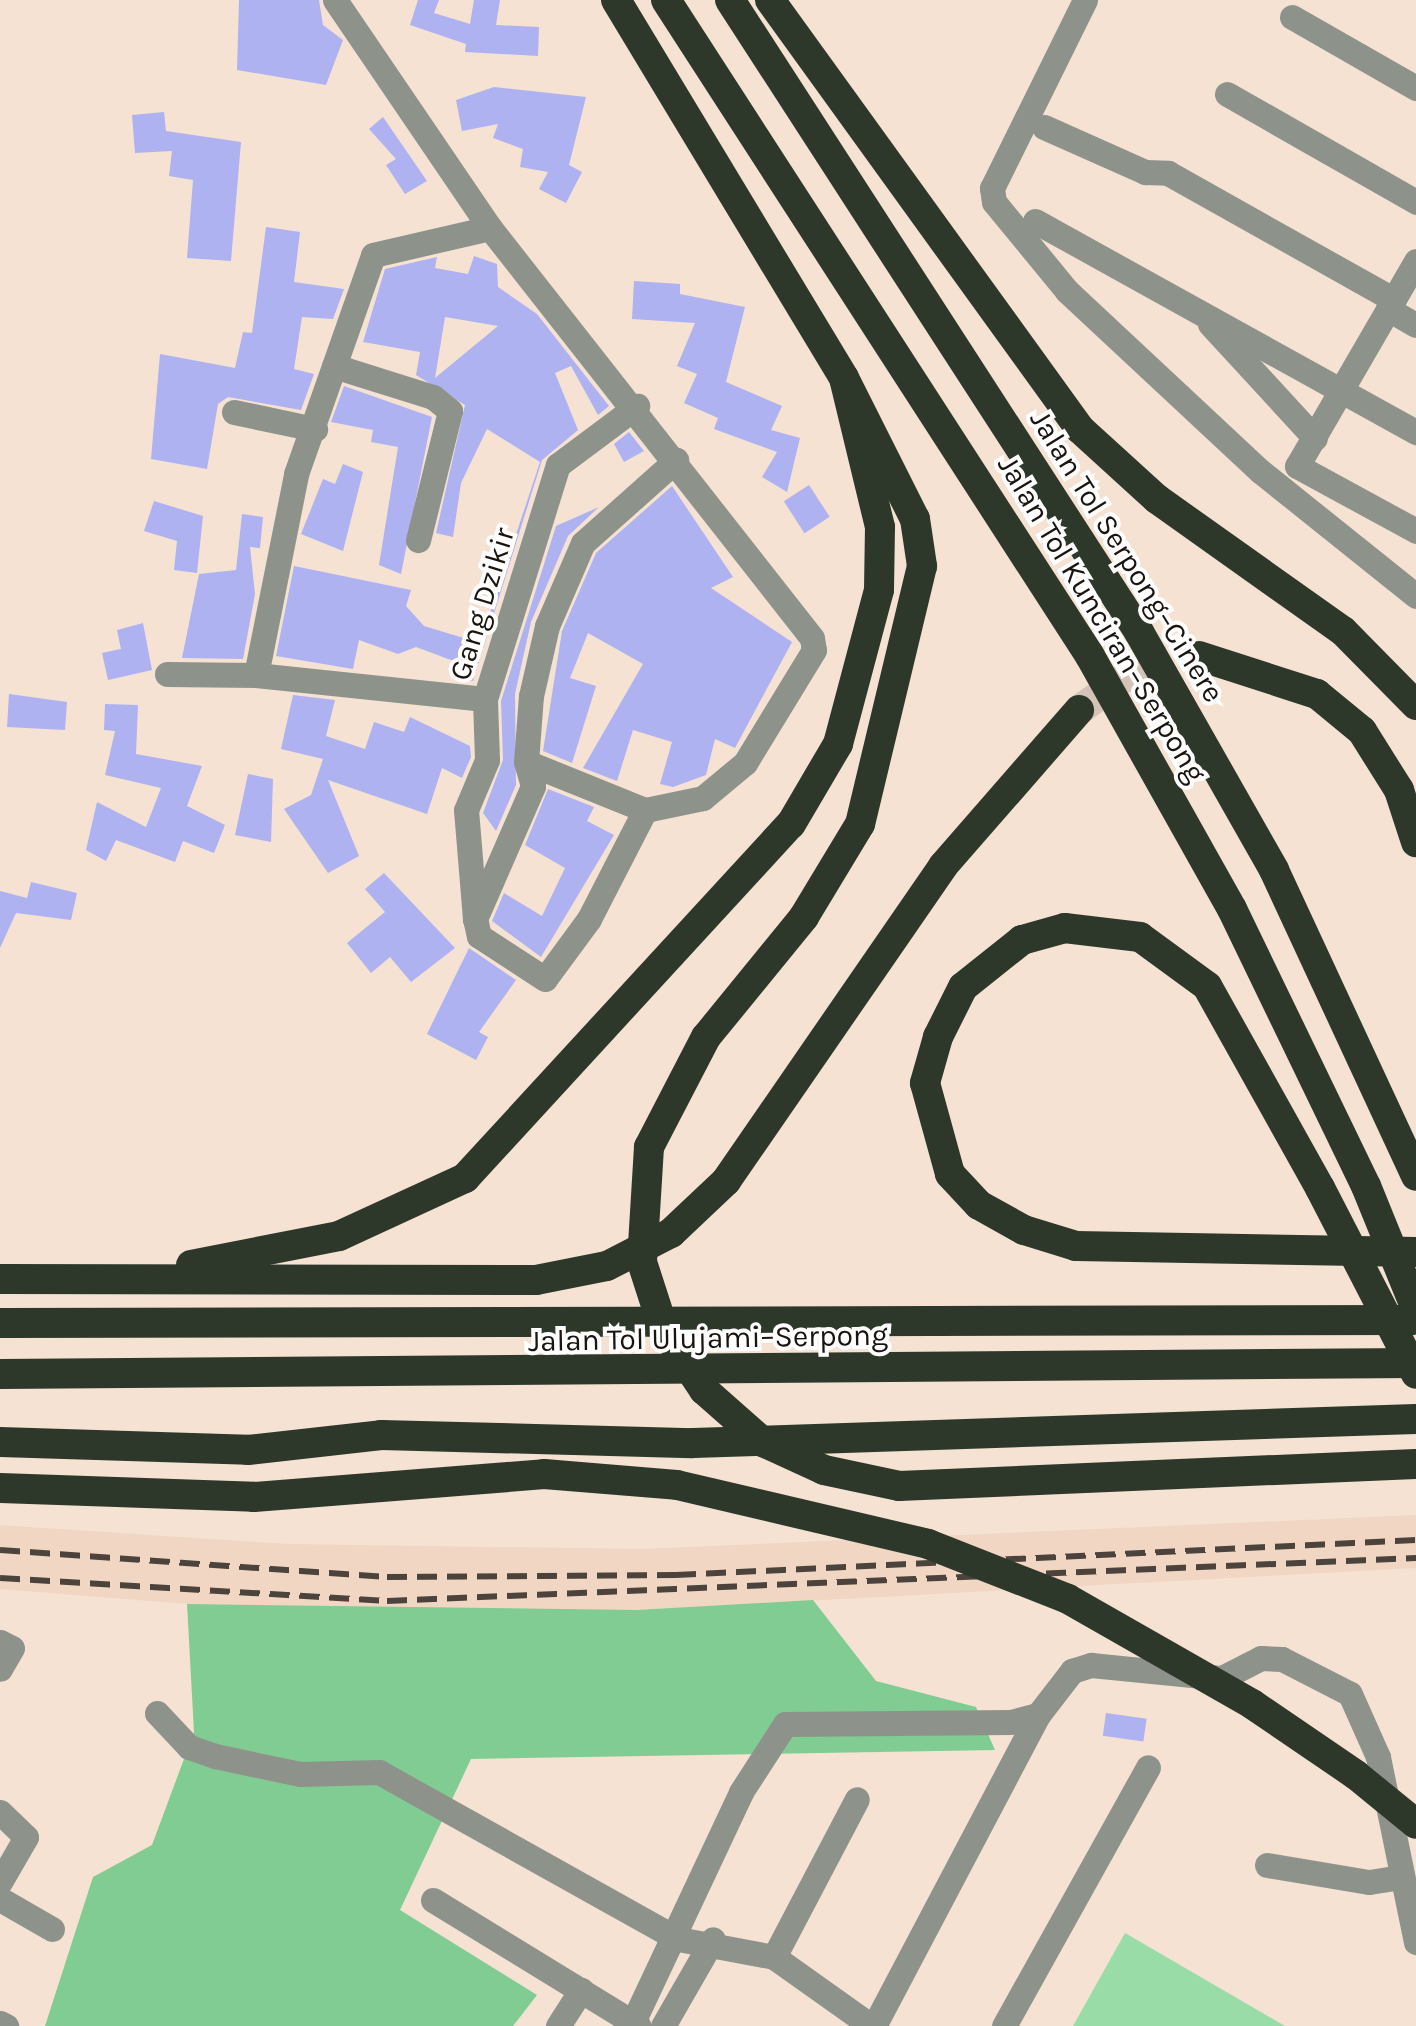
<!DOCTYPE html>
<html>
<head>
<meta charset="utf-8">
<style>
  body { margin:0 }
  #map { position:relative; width:1416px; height:2026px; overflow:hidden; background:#f5e2d3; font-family:Karla,sans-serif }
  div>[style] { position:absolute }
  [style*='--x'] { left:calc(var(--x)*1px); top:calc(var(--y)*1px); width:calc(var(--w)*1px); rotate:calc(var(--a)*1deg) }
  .built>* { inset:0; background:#f0d6c3 }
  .green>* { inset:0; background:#99dca7 }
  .forest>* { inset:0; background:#81cc92 }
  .building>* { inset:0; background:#aeb2f1; transform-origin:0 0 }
  .highway-tunnel>* { height:30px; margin-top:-15px; transform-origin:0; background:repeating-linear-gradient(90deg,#d4c3b6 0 30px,transparent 0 45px) }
  .street>* { height:25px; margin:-12.5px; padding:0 12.5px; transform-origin:12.5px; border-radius:12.5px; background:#8d938b }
  .highway>* { height:30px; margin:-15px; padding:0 15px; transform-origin:15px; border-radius:15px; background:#2d382a }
  .rail>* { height:6px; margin-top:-3px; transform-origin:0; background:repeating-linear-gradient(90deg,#4c433c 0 20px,transparent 0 30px) }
  .highway-bridge>* { height:30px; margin:-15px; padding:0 15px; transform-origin:15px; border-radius:15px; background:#2d382a }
  span { translate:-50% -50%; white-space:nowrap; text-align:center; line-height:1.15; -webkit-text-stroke:8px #fff; paint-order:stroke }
  .street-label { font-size:30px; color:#1a140f }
</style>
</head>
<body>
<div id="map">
  <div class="built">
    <i style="clip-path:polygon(1416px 1515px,1416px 1568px,636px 1610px,274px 1611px,0 1589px,0 1525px,288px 1544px,643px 1549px)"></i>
  </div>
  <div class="green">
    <i style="clip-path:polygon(1125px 1933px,1285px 2026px,1073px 2026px)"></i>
  </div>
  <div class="forest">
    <i style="clip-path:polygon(813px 1600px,876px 1681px,976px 1707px,995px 1750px,471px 1759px,400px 1910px,537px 1995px,513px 2026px,45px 2026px,93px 1877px,152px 1845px,194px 1732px,187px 1604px,636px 1610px)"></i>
  </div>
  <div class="building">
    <i style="clip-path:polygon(239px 0,319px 0,323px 25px,343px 40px,326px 85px,237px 70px)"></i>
    <i style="clip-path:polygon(418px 0,439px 0,434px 13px,470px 24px,474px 0,500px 0,496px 25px,539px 27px,538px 56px,465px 52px,466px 44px,410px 25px)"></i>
    <i style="clip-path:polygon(494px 87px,586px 97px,569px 165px,582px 172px,566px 203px,539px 189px,548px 172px,520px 167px,523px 149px,493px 138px,498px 124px,462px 131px,456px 100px)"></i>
    <i style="clip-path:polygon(164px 112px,166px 131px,241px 142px,231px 261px,187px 258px,193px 180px,169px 176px,172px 151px,135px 153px,132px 115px)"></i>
    <i style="clip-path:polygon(383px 117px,427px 181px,405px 194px,386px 165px,396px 159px,369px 129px)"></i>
    <i style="clip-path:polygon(266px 227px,300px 232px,294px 282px,344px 289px,333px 319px,302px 317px,294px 369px,314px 374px,301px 410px,228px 397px,218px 404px,207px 469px,151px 459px,160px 354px,235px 368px,243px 332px,252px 333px)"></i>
    <i style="clip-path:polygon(evenodd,474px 256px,497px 264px,498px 287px,537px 314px,609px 406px,598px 415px,571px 366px,555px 373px,578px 430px,542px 460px,473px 681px,462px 679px,467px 666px,416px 647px,398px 654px,359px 640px,353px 669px,276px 656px,294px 566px,411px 590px,406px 606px,424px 626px,480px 643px,540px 462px,487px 429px,461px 483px,453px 537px,436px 533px,465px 405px,416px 375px,420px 352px,363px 342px,385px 269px,437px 257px,435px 268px,468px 274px,474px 256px,445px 317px,498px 326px,435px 378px,445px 317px)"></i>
    <i style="clip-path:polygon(634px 281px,680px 284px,680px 294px,745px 307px,726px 382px,782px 406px,771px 430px,800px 438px,787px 492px,762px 477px,777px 452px,714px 429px,718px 418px,684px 403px,697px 374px,677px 366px,695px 323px,632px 319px)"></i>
    <i style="clip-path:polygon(344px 386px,432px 417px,401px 574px,379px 565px,398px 447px,371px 442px,373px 430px,331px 422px)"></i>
    <i style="clip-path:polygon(629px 432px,644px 451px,624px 462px,614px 444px)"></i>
    <i style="clip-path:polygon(343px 464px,363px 472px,343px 551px,301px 534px,323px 479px,335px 484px)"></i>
    <i style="left:809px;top:485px;width:38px;height:30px;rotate:57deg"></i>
    <i style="clip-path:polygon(672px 486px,733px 577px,711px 588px,792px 642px,735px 748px,715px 739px,706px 775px,673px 787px,660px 784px,672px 742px,633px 730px,617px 781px,583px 768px,643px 664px,588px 633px,570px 678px,596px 686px,572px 763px,543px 751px,562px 631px,596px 553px)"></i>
    <i style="clip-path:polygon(154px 501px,203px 516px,197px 573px,174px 570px,177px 541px,144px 531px)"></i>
    <i style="clip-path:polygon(599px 507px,568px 536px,531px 622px,515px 694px,516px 785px,496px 831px,483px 813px,503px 760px,501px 701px,556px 526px)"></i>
    <i style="clip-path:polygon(242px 514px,263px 517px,260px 548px,250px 547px,255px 594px,243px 659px,182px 658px,199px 574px,236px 570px)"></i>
    <i style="clip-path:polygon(143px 623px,152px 670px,108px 680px,102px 653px,121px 649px,117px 630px)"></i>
    <i style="clip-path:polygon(9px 694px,67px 702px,65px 730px,7px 727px)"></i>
    <i style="clip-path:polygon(293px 695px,335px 700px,326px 736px,365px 749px,374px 722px,404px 732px,410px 717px,470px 746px,471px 757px,462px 778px,442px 768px,427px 814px,328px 780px,359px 856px,328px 873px,284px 809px,311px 795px,323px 759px,281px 749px)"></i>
    <i style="clip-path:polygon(105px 704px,138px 705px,136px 754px,202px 766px,187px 806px,225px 825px,214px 853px,183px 841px,175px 862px,116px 840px,106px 861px,86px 850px,97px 802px,146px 827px,161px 788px,105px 775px,115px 731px,104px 730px)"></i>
    <i style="clip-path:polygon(248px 774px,273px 779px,271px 842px,235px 835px)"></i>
    <i style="clip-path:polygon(548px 789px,594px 807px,587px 821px,614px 835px,541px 957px,492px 921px,504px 893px,542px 916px,565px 868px,525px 845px)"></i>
    <i style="clip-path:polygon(384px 873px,455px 948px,411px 982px,390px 957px,371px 973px,347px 943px,385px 912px,365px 889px)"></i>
    <i style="clip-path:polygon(31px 882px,77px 893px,71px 920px,16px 913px,0 948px,0 891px,27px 898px)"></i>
    <i style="clip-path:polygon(469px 948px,516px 980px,479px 1032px,488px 1037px,476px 1060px,427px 1034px)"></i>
    <i style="left:1106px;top:1713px;width:41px;height:23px;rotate:8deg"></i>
  </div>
  <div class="highway-tunnel">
    <i style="--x:1079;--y:710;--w:74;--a:-35.6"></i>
    <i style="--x:1139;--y:667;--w:61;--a:-10.4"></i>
  </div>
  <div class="street">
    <i style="--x:335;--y:0;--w:276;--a:55.8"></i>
    <i style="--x:490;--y:228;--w:521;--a:51.86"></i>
    <i style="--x:812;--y:638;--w:12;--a:81"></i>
    <i style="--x:814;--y:650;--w:132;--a:121.4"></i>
    <i style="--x:745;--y:763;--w:55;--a:140.2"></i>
    <i style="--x:703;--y:798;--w:59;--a:168.3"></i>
    <i style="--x:645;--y:810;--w:128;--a:-158"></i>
    <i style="--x:1085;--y:0;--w:210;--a:116.3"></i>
    <i style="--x:992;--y:188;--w:14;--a:82"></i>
    <i style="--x:994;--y:202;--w:115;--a:50.6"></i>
    <i style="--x:1067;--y:291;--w:264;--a:43"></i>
    <i style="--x:1260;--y:471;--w:200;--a:38.7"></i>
    <i style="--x:1292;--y:17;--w:143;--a:29.8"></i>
    <i style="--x:1227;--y:94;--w:218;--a:29.7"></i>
    <i style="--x:1044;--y:127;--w:111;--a:24"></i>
    <i style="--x:1145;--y:172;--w:23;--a:2"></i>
    <i style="--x:1168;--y:173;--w:259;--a:29.3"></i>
    <i style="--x:1035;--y:221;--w:436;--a:29"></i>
    <i style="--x:1416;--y:261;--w:237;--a:120.1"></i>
    <i style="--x:1297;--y:466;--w:136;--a:28.6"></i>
    <i style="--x:1388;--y:309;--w:32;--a:30"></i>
    <i style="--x:1210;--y:324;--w:155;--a:47.4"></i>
    <i style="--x:334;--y:366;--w:104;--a:17.4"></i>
    <i style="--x:433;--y:397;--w:22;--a:39"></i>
    <i style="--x:450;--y:411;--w:133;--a:103.9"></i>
    <i style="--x:234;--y:412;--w:83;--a:11.9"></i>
    <i style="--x:167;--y:674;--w:89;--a:0.6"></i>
    <i style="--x:256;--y:675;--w:205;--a:-78.7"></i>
    <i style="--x:296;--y:474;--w:232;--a:-70.6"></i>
    <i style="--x:373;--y:255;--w:120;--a:-13"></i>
    <i style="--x:256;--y:675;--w:230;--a:6"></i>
    <i style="--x:645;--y:810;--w:123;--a:117.2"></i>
    <i style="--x:589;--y:919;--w:74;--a:126.3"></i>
    <i style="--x:545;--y:979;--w:79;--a:-146.9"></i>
    <i style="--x:479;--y:936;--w:17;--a:-103"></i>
    <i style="--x:475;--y:919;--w:145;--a:-66.4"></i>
    <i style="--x:533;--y:786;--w:25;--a:-106"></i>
    <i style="--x:526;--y:762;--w:66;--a:-85.7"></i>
    <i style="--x:531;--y:696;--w:72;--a:-77.1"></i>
    <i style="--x:547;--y:626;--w:90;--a:-66.6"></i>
    <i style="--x:583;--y:543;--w:125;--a:-41.7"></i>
    <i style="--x:475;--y:919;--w:109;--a:-94.7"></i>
    <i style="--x:466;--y:810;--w:54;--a:-67.2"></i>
    <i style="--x:487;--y:760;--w:61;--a:-91.9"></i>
    <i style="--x:485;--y:699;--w:245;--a:-72.7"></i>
    <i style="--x:558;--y:465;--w:99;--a:-36.8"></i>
    <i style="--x:0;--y:1642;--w:13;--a:27"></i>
    <i style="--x:12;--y:1648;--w:24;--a:120"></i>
    <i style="--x:157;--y:1713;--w:47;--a:46.7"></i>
    <i style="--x:189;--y:1747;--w:28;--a:19"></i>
    <i style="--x:215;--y:1756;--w:87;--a:12"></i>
    <i style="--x:300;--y:1774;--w:79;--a:-1.5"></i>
    <i style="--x:379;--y:1772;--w:342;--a:29.2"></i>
    <i style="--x:678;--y:1939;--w:98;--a:10.6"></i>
    <i style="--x:774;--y:1957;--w:119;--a:35.4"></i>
    <i style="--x:0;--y:1812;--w:36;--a:44"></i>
    <i style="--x:26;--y:1837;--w:52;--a:120"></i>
    <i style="--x:1267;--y:1865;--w:103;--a:9.5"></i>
    <i style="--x:1369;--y:1882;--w:30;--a:-9"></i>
    <i style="--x:0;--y:1899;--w:60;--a:30"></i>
    <i style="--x:433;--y:1900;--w:241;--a:31.5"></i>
    <i style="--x:774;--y:1957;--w:178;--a:-62.3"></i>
    <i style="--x:633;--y:2022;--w:254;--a:-64.8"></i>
    <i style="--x:741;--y:1792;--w:81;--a:-57.1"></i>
    <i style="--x:785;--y:1724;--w:226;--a:-0.5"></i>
    <i style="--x:1011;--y:1722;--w:28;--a:-15"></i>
    <i style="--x:1038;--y:1715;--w:56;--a:-52.3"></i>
    <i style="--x:1072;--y:1671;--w:20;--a:-18"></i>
    <i style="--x:1091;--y:1665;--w:132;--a:5.7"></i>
    <i style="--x:1222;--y:1678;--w:44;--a:-27.1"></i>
    <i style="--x:1261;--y:1658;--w:21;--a:3"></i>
    <i style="--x:1282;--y:1659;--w:76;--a:27.2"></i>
    <i style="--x:1350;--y:1694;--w:69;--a:66"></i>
    <i style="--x:1378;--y:1757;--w:189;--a:78.4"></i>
    <i style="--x:0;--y:2023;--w:7;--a:27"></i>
    <i style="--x:558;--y:2026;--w:43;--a:-57.4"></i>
    <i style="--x:663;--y:2026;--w:100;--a:-60.1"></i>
    <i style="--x:874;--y:2026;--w:352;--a:-62.2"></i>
    <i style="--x:1004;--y:2026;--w:296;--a:-60.9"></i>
  </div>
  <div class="highway">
    <i style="--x:616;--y:0;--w:441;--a:58.9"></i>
    <i style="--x:844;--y:378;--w:158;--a:63.3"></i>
    <i style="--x:915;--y:519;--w:48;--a:81.5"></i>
    <i style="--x:922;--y:566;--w:265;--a:103.5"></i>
    <i style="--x:860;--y:824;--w:109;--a:121.1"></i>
    <i style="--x:804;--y:917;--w:155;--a:129.2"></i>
    <i style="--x:706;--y:1037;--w:124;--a:117.4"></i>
    <i style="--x:666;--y:0;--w:781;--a:57.12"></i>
    <i style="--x:1090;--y:656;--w:290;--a:60.7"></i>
    <i style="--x:1232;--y:909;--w:308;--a:64.2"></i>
    <i style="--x:730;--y:0;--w:753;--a:57.09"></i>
    <i style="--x:1139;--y:632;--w:274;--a:60.4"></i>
    <i style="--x:1274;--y:870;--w:337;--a:65.1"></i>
    <i style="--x:770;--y:0;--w:529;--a:54.15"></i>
    <i style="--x:1080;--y:429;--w:104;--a:42.3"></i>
    <i style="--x:1157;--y:499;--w:228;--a:35.4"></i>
    <i style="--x:1343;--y:631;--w:104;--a:45.4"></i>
    <i style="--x:1199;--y:656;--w:124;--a:17.9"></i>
    <i style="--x:1317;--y:694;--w:58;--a:39.4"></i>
    <i style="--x:1362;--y:731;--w:70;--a:57.9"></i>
    <i style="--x:1399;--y:790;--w:55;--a:71.9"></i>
    <i style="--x:1320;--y:1188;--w:231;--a:-119.2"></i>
    <i style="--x:1207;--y:986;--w:83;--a:-143.8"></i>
    <i style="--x:1140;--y:937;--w:76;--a:-173.2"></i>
    <i style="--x:1065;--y:928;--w:45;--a:164.4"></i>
    <i style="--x:1022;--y:940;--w:75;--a:141.5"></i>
    <i style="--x:963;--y:987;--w:56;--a:116.6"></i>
    <i style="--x:938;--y:1037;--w:48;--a:105.8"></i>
    <i style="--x:925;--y:1083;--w:94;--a:74.6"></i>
    <i style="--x:950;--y:1174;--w:42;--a:46.9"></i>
    <i style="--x:979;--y:1205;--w:51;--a:29.1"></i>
    <i style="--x:1024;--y:1230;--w:54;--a:17.1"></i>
    <i style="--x:1076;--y:1246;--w:340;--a:1"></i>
    <i style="--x:191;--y:1265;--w:151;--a:-11.1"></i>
    <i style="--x:339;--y:1236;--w:139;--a:-24.7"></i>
    <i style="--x:465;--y:1178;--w:481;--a:-47.4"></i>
    <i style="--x:791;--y:824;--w:93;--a:-59.6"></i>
    <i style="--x:838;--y:744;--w:159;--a:-75.1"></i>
    <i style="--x:879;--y:590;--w:63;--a:-89.1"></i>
    <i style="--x:880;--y:527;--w:153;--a:-103.6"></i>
    <i style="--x:0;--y:1279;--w:536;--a:0.11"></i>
    <i style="--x:536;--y:1280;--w:72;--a:-11.2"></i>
    <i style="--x:607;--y:1266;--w:72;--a:-27.3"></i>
    <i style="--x:671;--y:1233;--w:76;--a:-43.4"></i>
    <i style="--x:726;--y:1181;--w:383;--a:-55.4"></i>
    <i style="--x:943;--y:866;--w:207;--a:-48.9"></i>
    <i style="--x:0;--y:1323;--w:1412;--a:-0.12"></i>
    <i style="--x:0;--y:1374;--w:1416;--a:-0.45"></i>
    <i style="--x:0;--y:1442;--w:248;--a:1.8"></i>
    <i style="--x:248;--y:1450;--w:134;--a:-6.4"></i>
    <i style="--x:381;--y:1435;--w:312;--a:1.5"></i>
    <i style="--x:693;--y:1443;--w:723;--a:-1.9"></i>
    <i style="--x:824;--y:1470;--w:77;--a:12"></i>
    <i style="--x:899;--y:1486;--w:517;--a:-2.44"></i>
    <i style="--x:0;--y:1488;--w:254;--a:2"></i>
    <i style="--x:254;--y:1497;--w:291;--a:-4.5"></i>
    <i style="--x:544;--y:1474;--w:133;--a:4.7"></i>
    <i style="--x:1252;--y:1704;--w:126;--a:34.3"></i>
  </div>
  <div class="rail">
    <i style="--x:0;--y:1550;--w:388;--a:4"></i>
    <i style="--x:387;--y:1577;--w:289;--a:-0.4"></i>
    <i style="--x:676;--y:1575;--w:741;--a:-2.71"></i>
    <i style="--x:0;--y:1578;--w:388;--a:3.4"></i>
    <i style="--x:387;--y:1601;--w:1030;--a:-2.39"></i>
  </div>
  <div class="highway-bridge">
    <i style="--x:649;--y:1147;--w:115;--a:93.5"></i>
    <i style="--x:642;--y:1262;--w:71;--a:72.1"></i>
    <i style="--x:664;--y:1330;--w:72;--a:56.3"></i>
    <i style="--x:704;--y:1390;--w:79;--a:41.4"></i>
    <i style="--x:763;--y:1442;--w:67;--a:24.7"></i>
    <i style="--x:1366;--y:1186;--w:133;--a:67.9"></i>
    <i style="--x:1320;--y:1188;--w:209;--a:62.7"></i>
    <i style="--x:677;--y:1485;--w:258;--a:13.2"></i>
    <i style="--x:928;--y:1544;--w:150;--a:21.4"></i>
    <i style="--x:1068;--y:1599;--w:212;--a:29.7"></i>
    <i style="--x:1356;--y:1775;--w:77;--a:39.2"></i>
  </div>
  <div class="street-label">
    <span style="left:1127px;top:556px;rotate:58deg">Jalan Tol Serpong–Cinere</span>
    <span style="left:482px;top:604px;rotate:-73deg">Gang Dzikir</span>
    <span style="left:1102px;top:619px;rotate:59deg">Jalan Tol Kunciran–Serpong</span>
    <span style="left:708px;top:1338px;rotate:-1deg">Jalan Tol Ulujami–Serpong</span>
  </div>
</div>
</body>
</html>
